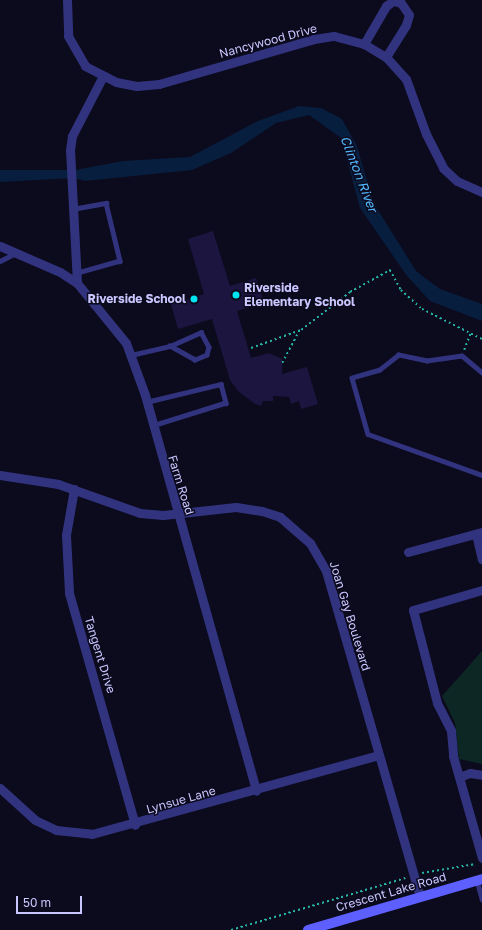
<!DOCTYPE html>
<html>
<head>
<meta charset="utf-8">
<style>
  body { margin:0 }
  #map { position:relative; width:482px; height:930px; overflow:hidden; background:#0c0a1d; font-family:"Golos Text",sans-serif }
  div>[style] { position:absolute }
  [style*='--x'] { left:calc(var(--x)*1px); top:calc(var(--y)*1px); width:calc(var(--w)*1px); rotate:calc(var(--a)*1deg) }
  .green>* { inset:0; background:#0d2725 }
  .water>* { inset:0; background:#081e3e }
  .building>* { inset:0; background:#1c153f }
  .path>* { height:1.5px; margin-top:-0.75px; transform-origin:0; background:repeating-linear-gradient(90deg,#25b4a5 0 2px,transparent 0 5px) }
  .lane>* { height:4.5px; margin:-2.25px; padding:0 2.25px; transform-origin:2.25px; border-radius:2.25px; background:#32337f }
  .street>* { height:9px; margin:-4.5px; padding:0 4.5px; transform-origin:4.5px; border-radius:4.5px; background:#32337f }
  .secondary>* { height:10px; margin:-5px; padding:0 5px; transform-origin:5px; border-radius:5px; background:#5d60ff }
  .dots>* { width:11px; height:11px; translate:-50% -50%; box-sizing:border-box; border:2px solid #0c0a1d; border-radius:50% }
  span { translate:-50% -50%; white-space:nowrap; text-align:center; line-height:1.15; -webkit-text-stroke:3px #0c0a1d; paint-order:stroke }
  .street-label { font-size:12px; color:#cac6ff }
  .poi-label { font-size:12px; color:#cac6ff; font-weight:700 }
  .left { translate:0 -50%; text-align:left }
  .right { translate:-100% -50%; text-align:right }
  .water-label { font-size:13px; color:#54b8ff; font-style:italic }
  .scale { position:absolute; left:16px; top:896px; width:66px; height:18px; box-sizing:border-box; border:2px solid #cac6ff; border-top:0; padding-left:5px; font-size:12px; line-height:14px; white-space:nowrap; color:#cac6ff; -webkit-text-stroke:3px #0c0a1d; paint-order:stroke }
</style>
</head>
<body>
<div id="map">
  <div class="green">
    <i style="clip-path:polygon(482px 651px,482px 764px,459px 759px,455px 723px,442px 696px)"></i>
  </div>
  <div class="water">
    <i style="clip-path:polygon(299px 106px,321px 108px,342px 119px,357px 146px,373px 202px,416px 271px,440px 289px,482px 304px,482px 321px,430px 301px,407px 276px,360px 208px,341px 138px,309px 115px,276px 123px,231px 153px,192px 170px,85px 181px,74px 178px,0 182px,0 170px,75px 170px,123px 161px,190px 157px,258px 121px)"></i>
  </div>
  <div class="building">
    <i style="clip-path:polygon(213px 231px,230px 286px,256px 278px,264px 303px,237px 311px,251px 358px,269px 353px,282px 359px,282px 374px,307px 367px,318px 404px,301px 409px,299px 401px,291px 404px,289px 397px,273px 396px,273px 401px,263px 401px,261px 406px,255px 404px,238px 391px,230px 380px,212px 319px,178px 329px,171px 304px,204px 294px,188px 239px)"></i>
  </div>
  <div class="path">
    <i style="--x:251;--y:348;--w:53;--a:-19.8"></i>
    <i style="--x:301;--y:330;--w:62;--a:-37.8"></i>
    <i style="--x:350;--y:292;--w:46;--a:-28.8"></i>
    <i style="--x:390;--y:270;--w:23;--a:61"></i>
    <i style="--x:401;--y:290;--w:28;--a:42"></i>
    <i style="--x:422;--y:309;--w:67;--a:26.6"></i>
    <i style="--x:464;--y:350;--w:19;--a:-69"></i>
    <i style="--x:282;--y:363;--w:36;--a:-62"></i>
    <i style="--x:422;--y:873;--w:54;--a:-9.6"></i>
    <i style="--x:231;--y:930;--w:182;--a:-16.6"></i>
  </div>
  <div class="lane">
    <i style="--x:72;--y:209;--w:35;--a:-10"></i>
    <i style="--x:106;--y:203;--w:60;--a:76.4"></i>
    <i style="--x:120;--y:261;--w:44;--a:164.1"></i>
    <i style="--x:0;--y:261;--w:18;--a:-27"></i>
    <i style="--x:131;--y:355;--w:40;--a:-13"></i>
    <i style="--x:170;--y:346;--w:34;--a:-24"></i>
    <i style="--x:201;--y:332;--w:17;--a:62"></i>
    <i style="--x:209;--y:347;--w:8;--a:104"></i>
    <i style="--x:207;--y:355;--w:13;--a:157"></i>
    <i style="--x:195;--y:360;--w:29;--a:-151"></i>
    <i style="--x:482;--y:373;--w:26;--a:-140"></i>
    <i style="--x:462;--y:356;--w:35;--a:172"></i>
    <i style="--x:427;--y:361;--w:29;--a:-168"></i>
    <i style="--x:399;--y:355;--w:24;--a:142"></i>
    <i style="--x:380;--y:370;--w:29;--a:164"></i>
    <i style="--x:352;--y:378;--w:58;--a:74.1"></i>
    <i style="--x:368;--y:434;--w:121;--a:19.8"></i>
    <i style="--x:146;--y:402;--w:77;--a:-13.5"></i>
    <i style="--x:221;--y:384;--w:20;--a:75"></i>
    <i style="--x:226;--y:403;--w:77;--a:162.7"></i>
    <i style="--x:477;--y:880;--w:20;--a:75"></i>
  </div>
  <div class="street">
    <i style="--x:67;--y:0;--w:36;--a:88"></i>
    <i style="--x:68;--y:36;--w:34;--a:60"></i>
    <i style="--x:85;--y:66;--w:35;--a:27"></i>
    <i style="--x:116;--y:82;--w:21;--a:11"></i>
    <i style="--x:137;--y:86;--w:22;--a:-5"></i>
    <i style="--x:159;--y:84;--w:161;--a:-16.2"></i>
    <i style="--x:314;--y:39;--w:20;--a:-9"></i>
    <i style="--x:334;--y:36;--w:31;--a:15"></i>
    <i style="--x:364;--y:44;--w:26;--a:31"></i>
    <i style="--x:386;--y:57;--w:30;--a:48"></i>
    <i style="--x:406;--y:79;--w:59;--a:70"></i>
    <i style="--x:426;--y:134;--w:38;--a:63"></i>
    <i style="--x:443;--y:168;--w:19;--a:43"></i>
    <i style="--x:457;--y:181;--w:27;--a:24"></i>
    <i style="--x:364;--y:44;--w:44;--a:-59.9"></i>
    <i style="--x:386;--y:6;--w:9;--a:-36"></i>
    <i style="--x:393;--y:1;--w:8;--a:14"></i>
    <i style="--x:401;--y:3;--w:14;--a:56"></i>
    <i style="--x:409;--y:15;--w:10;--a:107"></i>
    <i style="--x:406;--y:25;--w:38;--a:122"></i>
    <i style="--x:0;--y:246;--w:65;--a:23.4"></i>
    <i style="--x:60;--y:272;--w:20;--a:33"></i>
    <i style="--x:77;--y:283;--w:77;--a:50.8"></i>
    <i style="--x:126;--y:343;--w:55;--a:69.9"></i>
    <i style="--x:145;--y:395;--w:411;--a:74.3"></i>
    <i style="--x:77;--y:283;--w:133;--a:-93"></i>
    <i style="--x:70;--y:150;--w:14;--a:-82"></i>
    <i style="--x:72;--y:136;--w:68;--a:-62.7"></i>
    <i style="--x:0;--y:475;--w:59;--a:8.8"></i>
    <i style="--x:58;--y:484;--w:87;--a:19.5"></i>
    <i style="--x:140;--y:513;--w:23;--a:5"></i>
    <i style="--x:163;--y:515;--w:73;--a:-6.3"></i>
    <i style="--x:236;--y:507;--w:26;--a:9"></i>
    <i style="--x:262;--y:511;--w:19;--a:18"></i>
    <i style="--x:280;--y:517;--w:40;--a:41"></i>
    <i style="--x:310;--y:543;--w:32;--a:60"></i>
    <i style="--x:326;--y:571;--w:339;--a:73.9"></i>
    <i style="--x:74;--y:489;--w:47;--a:99.9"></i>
    <i style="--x:66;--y:535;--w:58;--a:87"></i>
    <i style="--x:69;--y:593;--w:241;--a:74.1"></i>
    <i style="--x:476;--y:534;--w:26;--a:77"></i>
    <i style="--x:408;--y:552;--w:77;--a:-15.1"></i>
    <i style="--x:482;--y:590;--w:72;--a:163.8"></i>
    <i style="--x:413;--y:610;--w:96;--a:75.5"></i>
    <i style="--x:437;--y:703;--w:31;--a:63"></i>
    <i style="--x:451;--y:731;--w:25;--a:85"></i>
    <i style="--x:453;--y:756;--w:106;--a:74.1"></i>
    <i style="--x:459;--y:777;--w:12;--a:-20"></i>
    <i style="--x:470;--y:773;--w:12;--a:9"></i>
    <i style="--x:0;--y:788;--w:47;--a:42.4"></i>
    <i style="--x:35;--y:820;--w:23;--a:25"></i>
    <i style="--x:56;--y:830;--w:36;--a:6"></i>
    <i style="--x:92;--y:834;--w:297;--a:-15.4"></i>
  </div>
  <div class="secondary">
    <i style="--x:308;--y:930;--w:181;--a:-16.3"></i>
  </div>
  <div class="dots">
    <i style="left:236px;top:295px;background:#00e4f1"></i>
    <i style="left:194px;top:299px;background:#00e4f1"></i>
  </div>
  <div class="street-label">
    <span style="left:268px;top:41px;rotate:-15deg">Nancywood Drive</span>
    <span style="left:181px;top:485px;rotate:73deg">Farm Road</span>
    <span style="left:350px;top:616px;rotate:73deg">Joan Gay Boulevard</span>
    <span style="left:100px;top:655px;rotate:73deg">Tangent Drive</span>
    <span style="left:181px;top:800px;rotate:-16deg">Lynsue Lane</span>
    <span style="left:391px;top:892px;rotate:-16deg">Crescent Lake Road</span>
  </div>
  <div class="poi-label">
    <span class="left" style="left:244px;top:295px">Riverside<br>Elementary School</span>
    <span class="right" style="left:186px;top:299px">Riverside School</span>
  </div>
  <div class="water-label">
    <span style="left:359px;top:174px;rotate:69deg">Clinton River</span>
  </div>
  <div class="scale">50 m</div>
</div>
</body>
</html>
